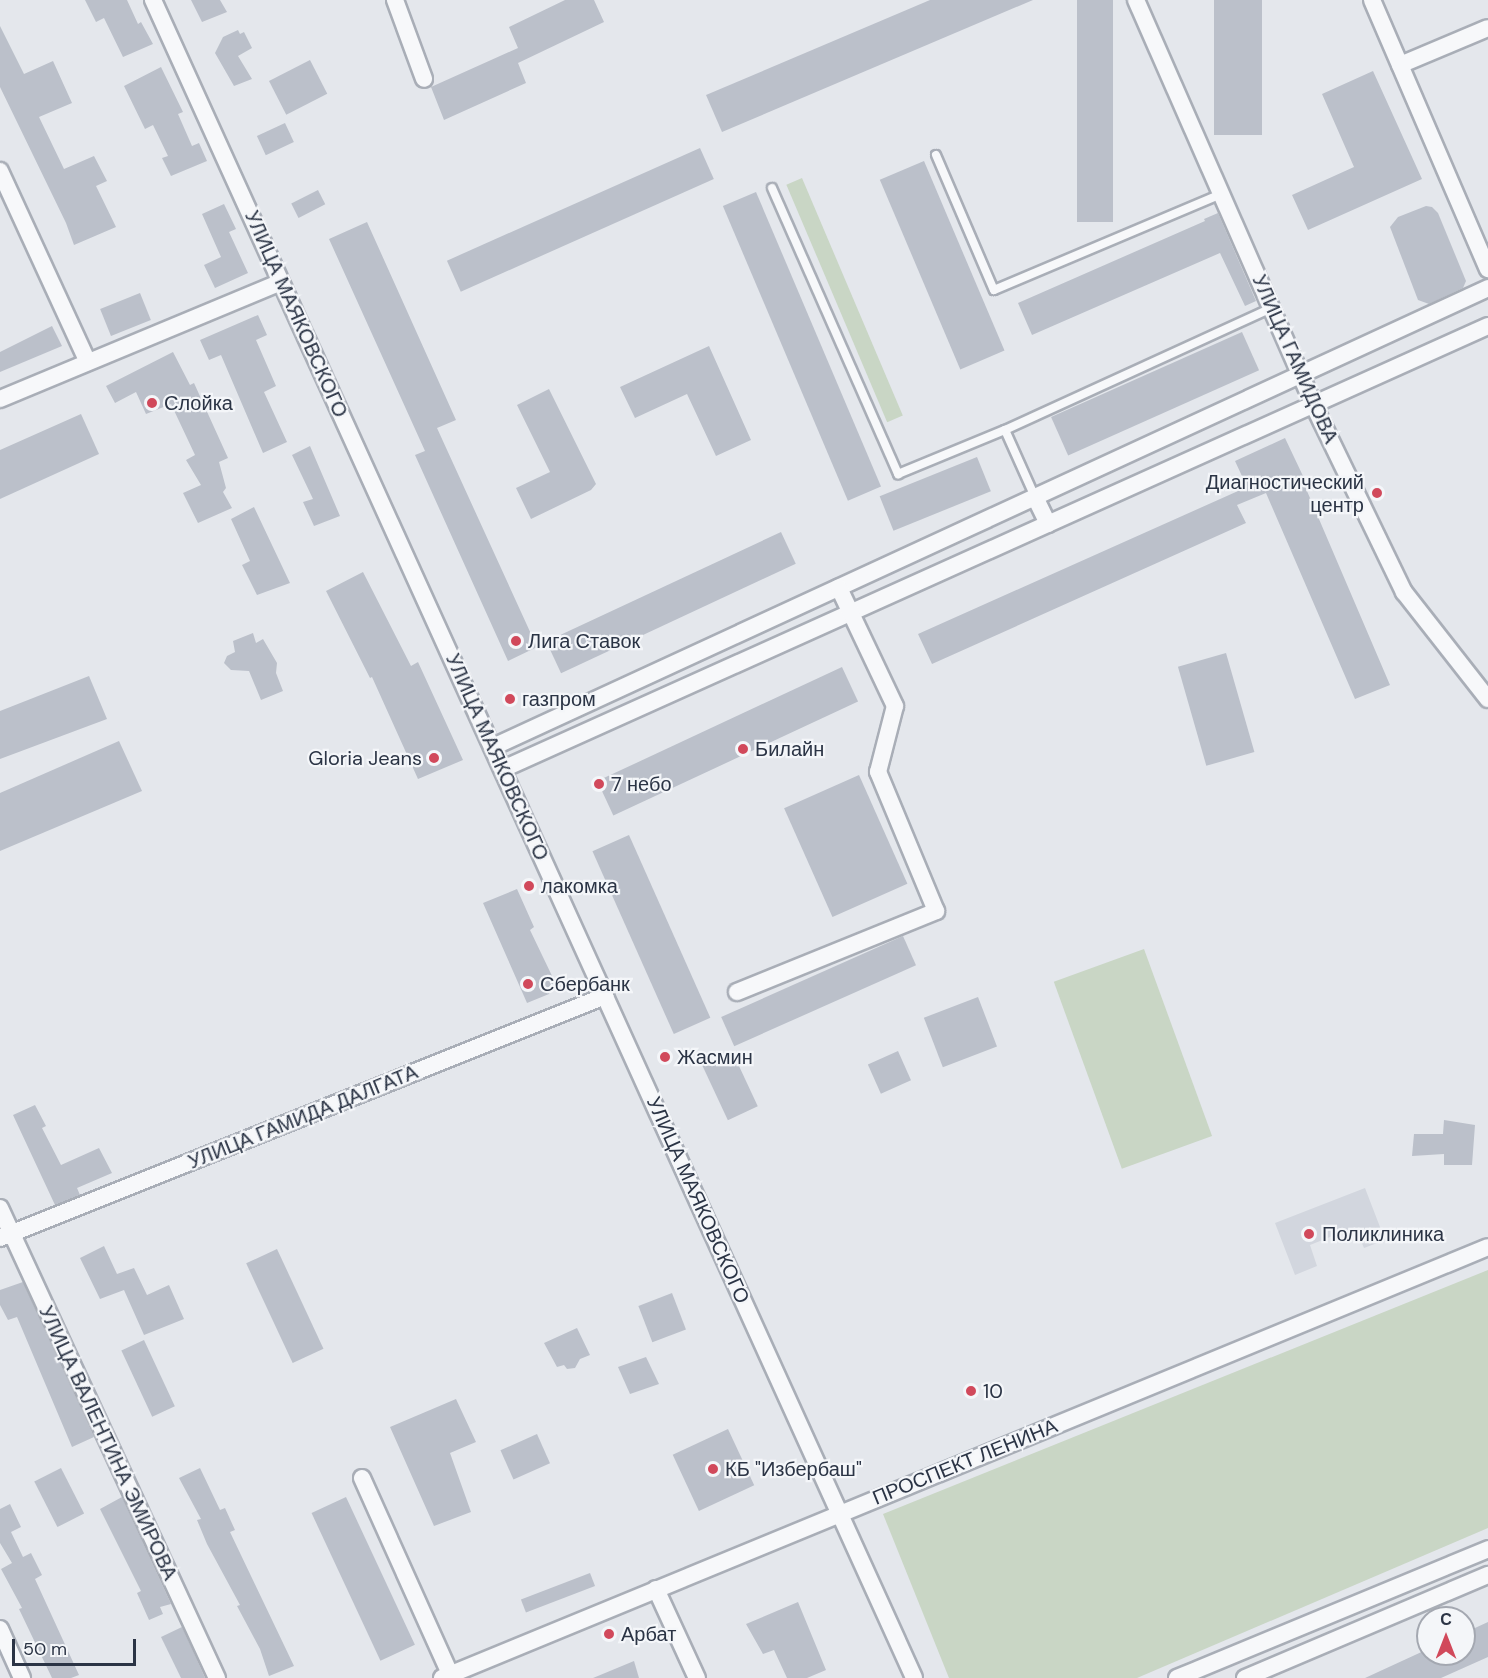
<!DOCTYPE html>
<html>
<head>
<meta charset="utf-8">
<style>
  body { margin:0 }
  #map { position:relative; width:1488px; height:1678px; overflow:hidden; background:#e4e7ec; font-family:"DM Sans",sans-serif }
  div>[style] { position:absolute }
  [style*='--x'] { left:calc(var(--x)*1px); top:calc(var(--y)*1px); width:calc(var(--w)*1px); rotate:calc(var(--a)*1deg) }
  .built>* { inset:0; background:#d2d6de }
  .green>* { inset:0; background:#c9d6c5; transform-origin:0 0 }
  .building>* { inset:0; background:#bbc0ca; transform-origin:0 0 }
  .roads { filter:drop-shadow(2px 0 #a9aeb7) drop-shadow(-2px 0 #a9aeb7) drop-shadow(0 2px #a9aeb7) drop-shadow(0 -2px #a9aeb7) }
  .lane>* { height:8px; margin:-4px; padding:0 4px; transform-origin:4px; border-radius:4px; background:#f7f8fa }
  .street>* { height:16px; margin:-8px; padding:0 8px; transform-origin:8px; border-radius:8px; background:#f7f8fa }
  .dots>* { width:16px; height:16px; translate:-50% -50%; box-sizing:border-box; border:3px solid #f4f6f9; border-radius:50% }
  span { translate:-50% -50%; white-space:nowrap; text-align:center; line-height:1.15; -webkit-text-stroke:4.5px #f4f6f9; paint-order:stroke }
  .street-label { font-size:20px; color:#2b3445 }
  .poi-label { font-size:20px; color:#2b3445 }
  .left { translate:0 -50%; text-align:left }
  .right { translate:-100% -50%; text-align:right }
  .north { position:absolute; left:1416px; top:1606px; width:60px; height:60px; box-sizing:border-box; background:#f4f6f9; border:2px solid #a4a8b1; border-radius:50%; rotate:0deg; font-size:16px; font-weight:700; line-height:24px; text-align:center; color:#2b3445 }
  .north::after { content:''; display:block; margin:auto; width:21px; height:27px; background:#d1495b; clip-path:polygon(50% 0,100% 100%,50% 72%,0 100%) }
  .scale { position:absolute; left:12px; top:1639px; width:124px; height:27px; box-sizing:border-box; border:3px solid #2b3445; border-top:0; padding-left:8px; font-size:18px; line-height:21px; white-space:nowrap; color:#2b3445; -webkit-text-stroke:4px #f4f6f9; paint-order:stroke }
</style>
</head>
<body>
<div id="map">
  <div class="built">
    <i style="clip-path:polygon(1365px 1188px,1385px 1240px,1364px 1248px,1355px 1227px,1310px 1245px,1317px 1266px,1295px 1275px,1275px 1223px)"></i>
  </div>
  <div class="green">
    <i style="left:802px;top:178px;width:258px;height:17px;rotate:67deg"></i>
    <i style="left:1144px;top:949px;width:199px;height:96px;rotate:70deg"></i>
    <i style="clip-path:polygon(1488px 1270px,1488px 1528px,1137px 1678px,949px 1678px,883px 1514px)"></i>
  </div>
  <div class="building">
    <i style="clip-path:polygon(85px 0,127px 0,138px 24px,141px 22px,153px 44px,123px 57px,104px 18px,96px 22px)"></i>
    <i style="clip-path:polygon(191px 0,220px 0,227px 12px,202px 22px)"></i>
    <i style="clip-path:polygon(565px 0,594px 0,604px 22px,518px 63px,526px 83px,444px 120px,431px 87px,518px 48px,509px 27px)"></i>
    <i style="clip-path:polygon(930px 0,1033px 0,722px 132px,706px 95px)"></i>
    <i style="left:1077px;top:0;width:36px;height:222px"></i>
    <i style="left:1214px;top:0;width:48px;height:135px"></i>
    <i style="clip-path:polygon(0 26px,24px 74px,53px 61px,72px 103px,39px 117px,64px 169px,94px 156px,107px 181px,96px 186px,116px 227px,74px 245px,66px 223px,0 87px)"></i>
    <i style="clip-path:polygon(238px 30px,240px 34px,244px 32px,252px 48px,238px 56px,252px 79px,234px 86px,215px 53px,223px 37px)"></i>
    <i style="left:310px;top:60px;width:38px;height:46px;rotate:63deg"></i>
    <i style="clip-path:polygon(161px 67px,183px 112px,178px 114px,192px 146px,199px 143px,207px 161px,171px 176px,162px 158px,168px 156px,153px 125px,145px 129px,124px 86px)"></i>
    <i style="clip-path:polygon(1373px 71px,1422px 179px,1308px 230px,1292px 195px,1354px 167px,1322px 94px)"></i>
    <i style="left:285px;top:123px;width:21px;height:31px;rotate:65deg"></i>
    <i style="left:700px;top:148px;width:34px;height:277px;rotate:66deg"></i>
    <i style="left:924px;top:161px;width:206px;height:48px;rotate:67deg"></i>
    <i style="left:318px;top:190px;width:16px;height:30px;rotate:63deg"></i>
    <i style="left:756px;top:192px;width:320px;height:36px;rotate:67deg"></i>
    <i style="clip-path:polygon(224px 204px,236px 229px,229px 232px,248px 273px,215px 288px,204px 265px,221px 257px,202px 214px)"></i>
    <i style="clip-path:polygon(1426px 206px,1432px 207px,1438px 213px,1466px 281px,1463px 288px,1429px 304px,1418px 300px,1390px 227px,1398px 217px)"></i>
    <i style="clip-path:polygon(1218px 213px,1256px 301px,1245px 306px,1220px 253px,1032px 335px,1018px 303px,1205px 221px,1204px 219px)"></i>
    <i style="clip-path:polygon(367px 222px,456px 420px,437px 428px,537px 647px,508px 661px,415px 455px,425px 451px,329px 239px)"></i>
    <i style="left:140px;top:293px;width:29px;height:43px;rotate:68deg"></i>
    <i style="clip-path:polygon(258px 315px,267px 335px,256px 340px,276px 386px,264px 392px,287px 442px,263px 453px,221px 355px,209px 360px,200px 340px)"></i>
    <i style="clip-path:polygon(52px 326px,62px 346px,0 372px,0 352px)"></i>
    <i style="left:1242px;top:332px;width:42px;height:209px;rotate:66deg"></i>
    <i style="clip-path:polygon(709px 346px,751px 440px,716px 456px,687px 394px,635px 418px,620px 387px)"></i>
    <i style="clip-path:polygon(173px 352px,190px 385px,194px 383px,228px 458px,219px 462px,226px 488px,223px 492px,232px 508px,198px 523px,183px 493px,201px 485px,186px 460px,195px 455px,171px 404px,146px 414px,136px 392px,115px 403px,106px 386px)"></i>
    <i style="clip-path:polygon(549px 389px,596px 484px,591px 490px,531px 519px,516px 488px,550px 472px,517px 405px)"></i>
    <i style="clip-path:polygon(81px 414px,99px 454px,0 499px,0 450px)"></i>
    <i style="clip-path:polygon(1285px 438px,1303px 476px,1301px 477px,1390px 685px,1355px 699px,1266px 493px,1237px 505px,1246px 523px,932px 664px,918px 634px,1247px 487px,1235px 461px)"></i>
    <i style="clip-path:polygon(310px 446px,340px 516px,314px 526px,303px 502px,313px 499px,292px 455px)"></i>
    <i style="left:977px;top:457px;width:37px;height:105px;rotate:68deg"></i>
    <i style="clip-path:polygon(254px 507px,290px 583px,257px 595px,242px 565px,250px 561px,231px 519px)"></i>
    <i style="left:781px;top:532px;width:35px;height:259px;rotate:65deg"></i>
    <i style="clip-path:polygon(363px 572px,411px 666px,418px 662px,463px 760px,418px 779px,372px 677px,370px 678px,326px 591px)"></i>
    <i style="clip-path:polygon(253px 633px,256px 643px,263px 639px,277px 663px,276px 673px,283px 691px,261px 700px,249px 671px,231px 670px,224px 663px,227px 656px,235px 652px,233px 641px)"></i>
    <i style="left:1226px;top:653px;width:103px;height:50px;rotate:74deg"></i>
    <i style="left:842px;top:667px;width:38px;height:270px;rotate:65deg"></i>
    <i style="clip-path:polygon(89px 676px,107px 719px,0 759px,0 711px)"></i>
    <i style="clip-path:polygon(119px 741px,142px 791px,0 851px,0 793px)"></i>
    <i style="left:859px;top:775px;width:119px;height:82px;rotate:66deg"></i>
    <i style="left:629px;top:835px;width:200px;height:40px;rotate:66deg"></i>
    <i style="clip-path:polygon(517px 889px,534px 927px,530px 930px,554px 980px,549px 994px,527px 1003px,483px 903px)"></i>
    <i style="left:903px;top:936px;width:32px;height:199px;rotate:66deg"></i>
    <i style="left:978px;top:997px;width:53px;height:58px;rotate:69deg"></i>
    <i style="left:732px;top:1051px;width:61px;height:33px;rotate:65deg"></i>
    <i style="left:898px;top:1051px;width:32px;height:33px;rotate:66deg"></i>
    <i style="clip-path:polygon(35px 1105px,46px 1126px,42px 1128px,61px 1165px,99px 1148px,112px 1173px,77px 1188px,80px 1195px,55px 1205px,13px 1115px)"></i>
    <i style="clip-path:polygon(1444px 1120px,1475px 1125px,1472px 1165px,1444px 1165px,1444px 1154px,1412px 1156px,1414px 1134px,1443px 1134px)"></i>
    <i style="clip-path:polygon(104px 1246px,117px 1274px,134px 1268px,147px 1295px,169px 1285px,184px 1319px,144px 1335px,124px 1290px,100px 1299px,80px 1258px)"></i>
    <i style="left:277px;top:1249px;width:110px;height:34px;rotate:65deg"></i>
    <i style="clip-path:polygon(23px 1282px,94px 1437px,72px 1447px,17px 1317px,8px 1320px,0 1305px,0 1290px)"></i>
    <i style="left:672px;top:1293px;width:39px;height:36px;rotate:69deg"></i>
    <i style="clip-path:polygon(577px 1328px,590px 1355px,580px 1359px,575px 1368px,567px 1369px,564px 1365px,557px 1367px,544px 1343px)"></i>
    <i style="left:144px;top:1340px;width:73px;height:25px;rotate:65deg"></i>
    <i style="clip-path:polygon(646px 1357px,659px 1384px,630px 1394px,618px 1367px)"></i>
    <i style="clip-path:polygon(456px 1399px,476px 1442px,450px 1453px,471px 1512px,434px 1526px,390px 1427px)"></i>
    <i style="left:728px;top:1429px;width:62px;height:61px;rotate:65deg"></i>
    <i style="left:537px;top:1434px;width:32px;height:40px;rotate:66deg"></i>
    <i style="left:61px;top:1468px;width:51px;height:30px;rotate:63deg"></i>
    <i style="clip-path:polygon(200px 1468px,220px 1510px,225px 1508px,235px 1530px,230px 1532px,294px 1666px,269px 1676px,260px 1649px,237px 1606px,240px 1605px,207px 1544px,197px 1520px,201px 1519px,179px 1478px)"></i>
    <i style="clip-path:polygon(122px 1497px,171px 1604px,160px 1607px,163px 1614px,149px 1620px,137px 1593px,141px 1591px,100px 1509px)"></i>
    <i style="left:346px;top:1497px;width:163px;height:38px;rotate:65deg"></i>
    <i style="clip-path:polygon(10px 1504px,21px 1527px,11px 1532px,23px 1557px,31px 1553px,42px 1575px,35px 1579px,79px 1675px,71px 1678px,52px 1678px,19px 1609px,22px 1608px,1px 1569px,12px 1563px,0 1543px,0 1509px)"></i>
    <i style="left:590px;top:1573px;width:14px;height:74px;rotate:69deg"></i>
    <i style="clip-path:polygon(798px 1602px,826px 1670px,807px 1678px,787px 1678px,774px 1650px,763px 1654px,746px 1624px)"></i>
    <i style="clip-path:polygon(1488px 1622px,1488px 1657px,1441px 1678px,1365px 1678px,1428px 1649px,1428px 1654px,1464px 1654px,1464px 1633px)"></i>
    <i style="clip-path:polygon(182px 1627px,194px 1653px,205px 1678px,181px 1678px,161px 1637px)"></i>
    <i style="clip-path:polygon(634px 1661px,639px 1678px,593px 1678px)"></i>
  </div>
  <div class="roads">
    <div class="lane">
      <i style="--x:936;--y:155;--w:147;--a:66.8"></i>
      <i style="--x:994;--y:290;--w:246;--a:-22.9"></i>
      <i style="--x:772;--y:188;--w:313;--a:66.2"></i>
      <i style="--x:898;--y:474;--w:116;--a:-22.4"></i>
      <i style="--x:1005;--y:430;--w:73;--a:65.9"></i>
      <i style="--x:1005;--y:430;--w:293;--a:-24.6"></i>
    </div>
    <div class="street">
      <i style="--x:153;--y:0;--w:1842;--a:65.6"></i>
      <i style="--x:395;--y:0;--w:84;--a:69.8"></i>
      <i style="--x:1136;--y:0;--w:441;--a:66.3"></i>
      <i style="--x:1313;--y:404;--w:209;--a:64.2"></i>
      <i style="--x:1404;--y:592;--w:136;--a:51.9"></i>
      <i style="--x:1372;--y:0;--w:293;--a:66.7"></i>
      <i style="--x:1400;--y:65;--w:95;--a:-22.8"></i>
      <i style="--x:0;--y:171;--w:210;--a:65.3"></i>
      <i style="--x:0;--y:399;--w:304;--a:-22.6"></i>
      <i style="--x:1035;--y:497;--w:30;--a:64"></i>
      <i style="--x:493;--y:747;--w:1096;--a:-24.76"></i>
      <i style="--x:503;--y:769;--w:1080;--a:-24.22"></i>
      <i style="--x:737;--y:992;--w:215;--a:-22.1"></i>
      <i style="--x:936;--y:911;--w:151;--a:-112.6"></i>
      <i style="--x:878;--y:772;--w:68;--a:-75.6"></i>
      <i style="--x:895;--y:706;--w:131;--a:-115.4"></i>
      <i style="--x:0;--y:1208;--w:518;--a:65.22"></i>
      <i style="--x:0;--y:1238;--w:652;--a:-21.8"></i>
      <i style="--x:362;--y:1478;--w:219;--a:65.8"></i>
      <i style="--x:656;--y:1589;--w:98;--a:65.3"></i>
      <i style="--x:0;--y:1629;--w:54;--a:65.8"></i>
      <i style="--x:442;--y:1678;--w:1131;--a:-22.39"></i>
      <i style="--x:1177;--y:1678;--w:337;--a:-22.5"></i>
      <i style="--x:1245;--y:1678;--w:264;--a:-23"></i>
    </div>
  </div>
  <div class="dots">
    <i style="left:152px;top:403px;background:#d1495b"></i>
    <i style="left:1377px;top:493px;background:#d1495b"></i>
    <i style="left:516px;top:641px;background:#d1495b"></i>
    <i style="left:510px;top:699px;background:#d1495b"></i>
    <i style="left:743px;top:749px;background:#d1495b"></i>
    <i style="left:434px;top:758px;background:#d1495b"></i>
    <i style="left:599px;top:784px;background:#d1495b"></i>
    <i style="left:529px;top:886px;background:#d1495b"></i>
    <i style="left:528px;top:984px;background:#d1495b"></i>
    <i style="left:665px;top:1057px;background:#d1495b"></i>
    <i style="left:1309px;top:1234px;background:#d1495b"></i>
    <i style="left:971px;top:1391px;background:#d1495b"></i>
    <i style="left:713px;top:1469px;background:#d1495b"></i>
    <i style="left:609px;top:1634px;background:#d1495b"></i>
  </div>
  <div class="street-label">
    <span style="left:296px;top:314px;rotate:66deg">УЛИЦА МАЯКОВСКОГО</span>
    <span style="left:1295px;top:359px;rotate:66deg">УЛИЦА ГАМИДОВА</span>
    <span style="left:497px;top:757px;rotate:66deg">УЛИЦА МАЯКОВСКОГО</span>
    <span style="left:303px;top:1117px;rotate:-22deg">УЛИЦА ГАМИДА ДАЛГАТА</span>
    <span style="left:698px;top:1200px;rotate:66deg">УЛИЦА МАЯКОВСКОГО</span>
    <span style="left:108px;top:1443px;rotate:65deg">УЛИЦА ВАЛЕНТИНА ЭМИРОВА</span>
    <span style="left:965px;top:1462px;rotate:-22deg">ПРОСПЕКТ ЛЕНИНА</span>
  </div>
  <div class="poi-label">
    <span class="left" style="left:164px;top:403px">Слойка</span>
    <span class="right" style="left:1364px;top:494px">Диагностический<br>центр</span>
    <span class="left" style="left:528px;top:641px">Лига Ставок</span>
    <span class="left" style="left:522px;top:699px">газпром</span>
    <span class="left" style="left:755px;top:749px">Билайн</span>
    <span class="right" style="left:422px;top:758px">Gloria Jeans</span>
    <span class="left" style="left:611px;top:784px">7 небо</span>
    <span class="left" style="left:541px;top:886px">лакомка</span>
    <span class="left" style="left:540px;top:984px">Сбербанк</span>
    <span class="left" style="left:677px;top:1057px">Жасмин</span>
    <span class="left" style="left:1322px;top:1234px">Поликлиника</span>
    <span class="left" style="left:983px;top:1391px">10</span>
    <span class="left" style="left:725px;top:1469px">КБ "Избербаш"</span>
    <span class="left" style="left:621px;top:1634px">Арбат</span>
  </div>
  <div class="north">С</div>
  <div class="scale">50 m</div>
</div>
</body>
</html>
